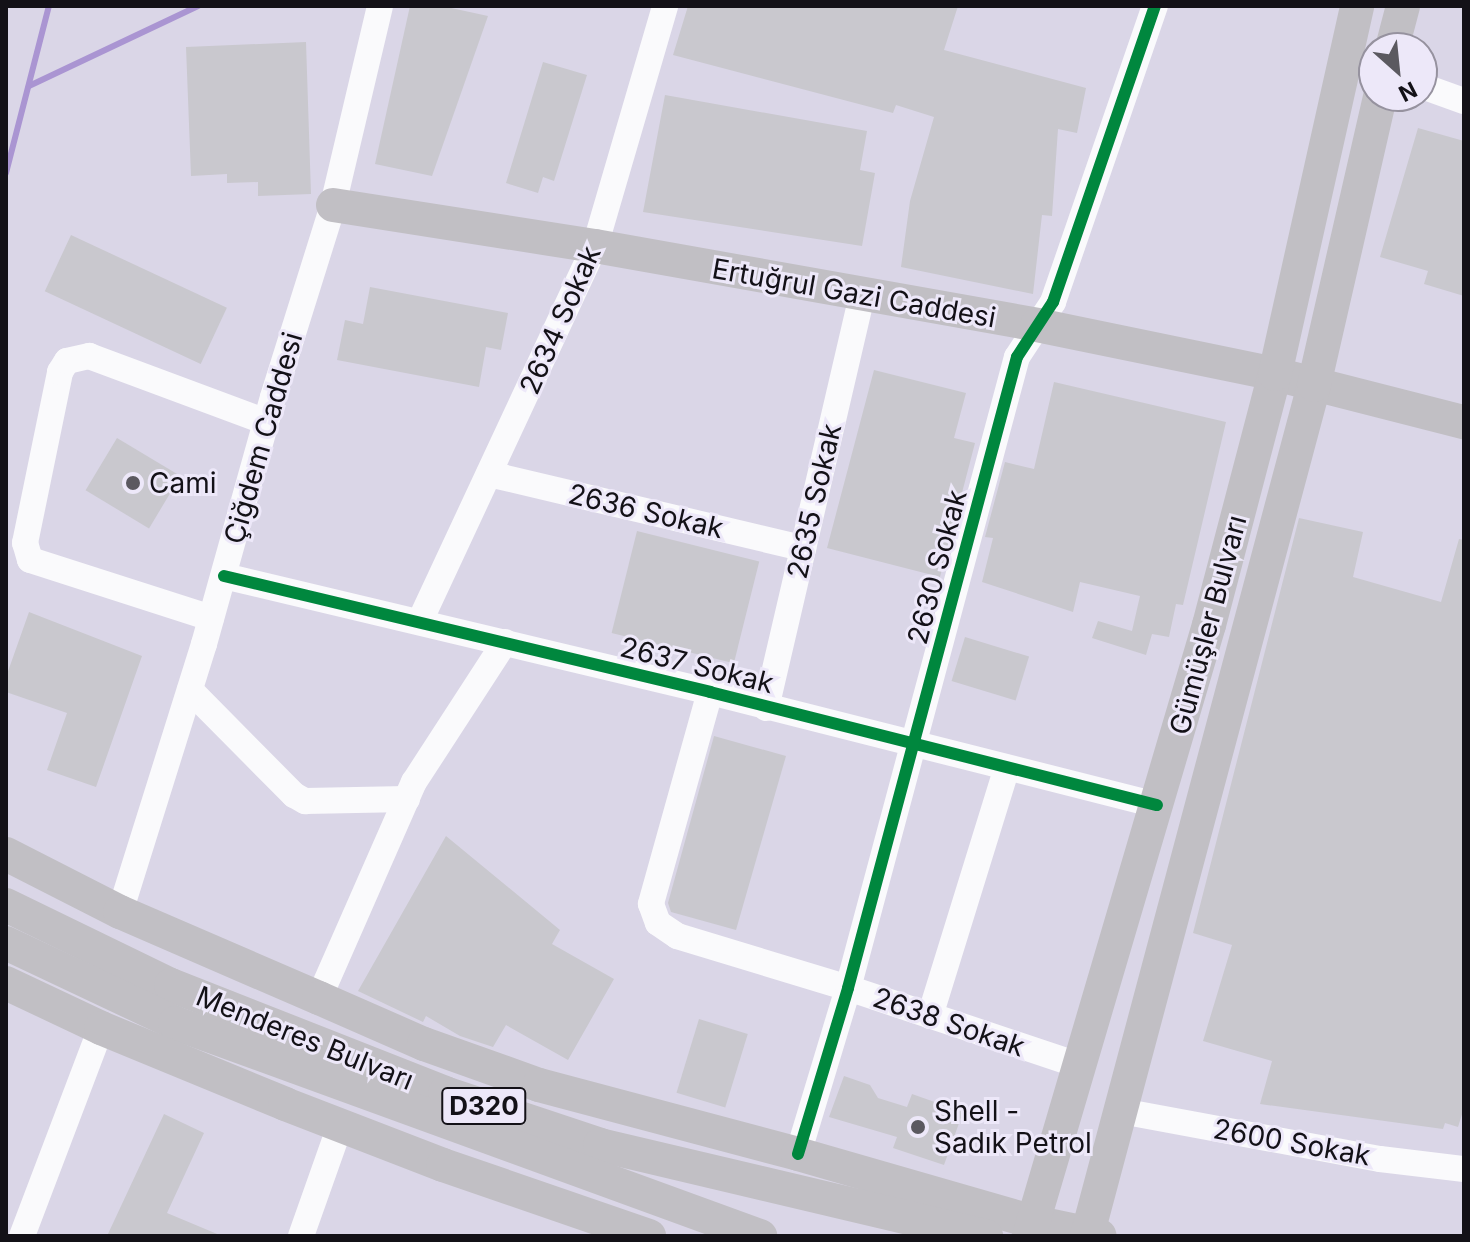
<!DOCTYPE html>
<html>
<head>
<meta charset="utf-8">
<style>
  body { margin:0 }
  #map { position:relative; width:1470px; height:1242px; overflow:hidden; background:#e1dfe8; font-family:Inter,sans-serif }
  div>[style] { position:absolute }
  [style*='--x'] { left:calc(var(--x)*1px); top:calc(var(--y)*1px); width:calc(var(--w)*1px); rotate:calc(var(--a)*1deg) }
  .built>* { inset:0; background:#dad6e7 }
  .stream>* { height:6px; margin:-3px; padding:0 3px; transform-origin:3px; border-radius:3px; background:#aa95d2 }
  .building>* { inset:0; background:#c9c8ce; transform-origin:0 0 }
  .minor>* { height:26px; margin:-13px; padding:0 13px; transform-origin:13px; border-radius:13px; background:#fafafc }
  .major>* { height:34px; margin:-17px; padding:0 17px; transform-origin:17px; border-radius:17px; background:#c1bfc4 }
  .cycleway>* { height:12px; margin:-6px; padding:0 6px; transform-origin:6px; border-radius:6px; background:#00873e }
  .dots>* { width:22px; height:22px; translate:-50% -50%; box-sizing:border-box; border:4px solid #ede8f9; border-radius:50% }
  span { translate:-50% -50%; white-space:nowrap; text-align:center; line-height:1.15; -webkit-text-stroke:6px #ede8f9; paint-order:stroke }
  .shield-label span { padding:2px 6px; background:#ede8f9; border:2px solid; border-radius:6px; -webkit-text-stroke-width:0 }
  .shield-label { font-size:26px; color:#131117; font-weight:700 }
  .street-label { font-size:28px; color:#131117 }
  .poi-label { font-size:28px; color:#131117 }
  .left { translate:0 -50%; text-align:left }
  .frame { position:absolute; inset:0; border:8px solid #131117; pointer-events:none }
  .north { position:absolute; left:1358px; top:32px; width:80px; height:80px; box-sizing:border-box; background:#ede8f9; border:2px solid #96929f; border-radius:50%; rotate:153deg; font-size:22px; font-weight:700; line-height:32px; text-align:center; color:#131117 }
  .north::after { content:''; display:block; margin:auto; width:28px; height:36px; background:#5b5960; clip-path:polygon(50% 0,100% 100%,50% 72%,0 100%) }
</style>
</head>
<body>
<div id="map">
  <div class="built">
    <i style="clip-path:polygon(evenodd,6px 6px,1464px 6px,1464px 1236px,6px 1236px,6px 6px,1374px 48px,1422px 48px,1422px 96px,1374px 96px,1374px 48px)"></i>
  </div>
  <div class="stream">
    <i style="--x:29;--y:86;--w:187;--a:-25.3"></i>
    <i style="--x:6;--y:173;--w:172;--a:-75.6"></i>
  </div>
  <div class="building">
    <i style="clip-path:polygon(410px 6px,442px 6px,488px 16px,432px 176px,375px 164px)"></i>
    <i style="clip-path:polygon(688px 6px,958px 6px,944px 50px,1086px 88px,1077px 133px,1058px 129px,1052px 216px,1042px 215px,1033px 294px,901px 267px,910px 201px,934px 117px,896px 105px,893px 113px,673px 55px)"></i>
    <i style="clip-path:polygon(306px 42px,311px 194px,258px 196px,258px 182px,227px 183px,227px 174px,191px 176px,186px 47px)"></i>
    <i style="clip-path:polygon(543px 62px,587px 75px,554px 181px,543px 177px,538px 193px,506px 183px)"></i>
    <i style="clip-path:polygon(665px 95px,867px 131px,860px 170px,875px 173px,862px 246px,643px 212px)"></i>
    <i style="clip-path:polygon(1418px 128px,1464px 141px,1464px 296px,1424px 284px,1428px 271px,1380px 257px)"></i>
    <i style="left:71px;top:235px;width:172px;height:62px;rotate:25deg"></i>
    <i style="clip-path:polygon(370px 287px,508px 313px,501px 350px,486px 347px,479px 387px,337px 360px,345px 320px,363px 324px)"></i>
    <i style="clip-path:polygon(874px 370px,966px 393px,954px 438px,975px 443px,940px 577px,827px 548px)"></i>
    <i style="clip-path:polygon(1054px 382px,1226px 422px,1183px 605px,1176px 604px,1169px 637px,1152px 634px,1146px 655px,1092px 638px,1098px 621px,1132px 631px,1140px 596px,1080px 582px,1073px 612px,982px 582px,993px 538px,985px 537px,1005px 462px,1034px 469px)"></i>
    <i style="left:117px;top:438px;width:74px;height:61px;rotate:31deg"></i>
    <i style="clip-path:polygon(1299px 518px,1363px 532px,1353px 577px,1441px 602px,1459px 539px,1464px 540px,1464px 1108px,1458px 1127px,1445px 1123px,1443px 1129px,1260px 1104px,1272px 1061px,1203px 1041px,1232px 945px,1193px 933px)"></i>
    <i style="left:637px;top:531px;width:126px;height:105px;rotate:14deg"></i>
    <i style="clip-path:polygon(29px 612px,142px 656px,96px 787px,47px 770px,67px 713px,6px 692px,6px 677px)"></i>
    <i style="left:965px;top:637px;width:67px;height:46px;rotate:17deg"></i>
    <i style="clip-path:polygon(714px 736px,786px 756px,736px 930px,671px 912px,668px 903px)"></i>
    <i style="clip-path:polygon(446px 836px,560px 930px,552px 944px,614px 979px,568px 1060px,506px 1025px,493px 1047px,460px 1036px,426px 1016px,423px 1022px,358px 991px)"></i>
    <i style="left:699px;top:1019px;width:51px;height:77px;rotate:17deg"></i>
    <i style="clip-path:polygon(844px 1076px,870px 1085px,878px 1098px,907px 1107px,912px 1094px,963px 1112px,944px 1165px,893px 1148px,897px 1137px,829px 1117px)"></i>
    <i style="clip-path:polygon(164px 1114px,204px 1133px,167px 1213px,222px 1236px,107px 1236px)"></i>
  </div>
  <div class="minor">
    <i style="--x:1422;--y:86;--w:45;--a:19.7"></i>
    <i style="--x:489;--y:474;--w:323;--a:13.3"></i>
    <i style="--x:224;--y:576;--w:500;--a:13.4"></i>
    <i style="--x:710;--y:692;--w:461;--a:14.2"></i>
    <i style="--x:211;--y:618;--w:190;--a:-162.2"></i>
    <i style="--x:30;--y:560;--w:18;--a:-106"></i>
    <i style="--x:25;--y:543;--w:175;--a:-78.4"></i>
    <i style="--x:60;--y:372;--w:13;--a:-58"></i>
    <i style="--x:67;--y:361;--w:23;--a:-13"></i>
    <i style="--x:89;--y:356;--w:189;--a:20.4"></i>
    <i style="--x:420;--y:621;--w:414;--a:-65"></i>
    <i style="--x:595;--y:246;--w:250;--a:-73.7"></i>
    <i style="--x:190;--y:690;--w:148;--a:45.3"></i>
    <i style="--x:294;--y:795;--w:13;--a:29"></i>
    <i style="--x:305;--y:801;--w:102;--a:-1.1"></i>
    <i style="--x:710;--y:692;--w:220;--a:105.6"></i>
    <i style="--x:651;--y:904;--w:20;--a:70"></i>
    <i style="--x:658;--y:923;--w:23;--a:34"></i>
    <i style="--x:677;--y:936;--w:179;--a:16.9"></i>
    <i style="--x:848;--y:988;--w:243;--a:18.5"></i>
    <i style="--x:766;--y:708;--w:425;--a:-76.9"></i>
    <i style="--x:120;--y:912;--w:281;--a:-72.6"></i>
    <i style="--x:204;--y:644;--w:256;--a:-74.4"></i>
    <i style="--x:273;--y:397;--w:201;--a:-72.6"></i>
    <i style="--x:333;--y:205;--w:204;--a:-76.7"></i>
    <i style="--x:319;--y:998;--w:236;--a:-66.3"></i>
    <i style="--x:414;--y:782;--w:167;--a:-57"></i>
    <i style="--x:930;--y:1016;--w:260;--a:-72.8"></i>
    <i style="--x:1121;--y:1111;--w:263;--a:10.5"></i>
    <i style="--x:1380;--y:1159;--w:85;--a:6.8"></i>
    <i style="--x:798;--y:1154;--w:173;--a:-73.2"></i>
    <i style="--x:848;--y:988;--w:653;--a:-75.01"></i>
    <i style="--x:1017;--y:357;--w:66;--a:-56.8"></i>
    <i style="--x:1053;--y:302;--w:313;--a:-71"></i>
    <i style="--x:22;--y:1236;--w:222;--a:-69.2"></i>
    <i style="--x:301;--y:1236;--w:117;--a:-70.5"></i>
  </div>
  <div class="major">
    <i style="--x:1392;--y:48;--w:43;--a:-75.3"></i>
    <i style="--x:333;--y:205;--w:265;--a:8.9"></i>
    <i style="--x:595;--y:246;--w:449;--a:10.1"></i>
    <i style="--x:1037;--y:325;--w:243;--a:11.6"></i>
    <i style="--x:1275;--y:374;--w:195;--a:14.3"></i>
    <i style="--x:6;--y:854;--w:128;--a:27"></i>
    <i style="--x:120;--y:912;--w:217;--a:23.4"></i>
    <i style="--x:319;--y:998;--w:115;--a:23.7"></i>
    <i style="--x:424;--y:1044;--w:122;--a:19.6"></i>
    <i style="--x:539;--y:1085;--w:268;--a:14.9"></i>
    <i style="--x:798;--y:1154;--w:245;--a:16.1"></i>
    <i style="--x:1033;--y:1222;--w:68;--a:11.8"></i>
    <i style="--x:6;--y:905;--w:183;--a:25.9"></i>
    <i style="--x:171;--y:985;--w:295;--a:21.5"></i>
    <i style="--x:445;--y:1093;--w:163;--a:18.5"></i>
    <i style="--x:600;--y:1145;--w:397;--a:13.3"></i>
    <i style="--x:6;--y:943;--w:187;--a:25.3"></i>
    <i style="--x:175;--y:1023;--w:623;--a:20.01"></i>
    <i style="--x:6;--y:983;--w:105;--a:25.3"></i>
    <i style="--x:101;--y:1028;--w:199;--a:22.4"></i>
    <i style="--x:285;--y:1104;--w:169;--a:21.1"></i>
    <i style="--x:443;--y:1165;--w:218;--a:19"></i>
    <i style="--x:1029;--y:1236;--w:637;--a:-73.59"></i>
    <i style="--x:1209;--y:625;--w:260;--a:-75.3"></i>
    <i style="--x:1275;--y:374;--w:377;--a:-77.4"></i>
    <i style="--x:1087;--y:1236;--w:881;--a:-75.06"></i>
    <i style="--x:1314;--y:385;--w:296;--a:-77.1"></i>
  </div>
  <div class="cycleway">
    <i style="--x:224;--y:576;--w:500;--a:13.4"></i>
    <i style="--x:710;--y:692;--w:461;--a:14.2"></i>
    <i style="--x:798;--y:1154;--w:173;--a:-73.2"></i>
    <i style="--x:848;--y:988;--w:653;--a:-75.01"></i>
    <i style="--x:1017;--y:357;--w:66;--a:-56.8"></i>
    <i style="--x:1053;--y:302;--w:313;--a:-71"></i>
  </div>
  <div class="dots">
    <i style="left:133px;top:483px;background:#5b5960"></i>
    <i style="left:918px;top:1127px;background:#5b5960"></i>
  </div>
  <div class="shield-label">
    <span style="left:484px;top:1106px">D320</span>
  </div>
  <div class="street-label">
    <span style="left:854px;top:293px;rotate:10deg">Ertuğrul Gazi Caddesi</span>
    <span style="left:560px;top:320px;rotate:-66deg">2634 Sokak</span>
    <span style="left:263px;top:438px;rotate:-74deg">Çiğdem Caddesi</span>
    <span style="left:814px;top:501px;rotate:-77deg">2635 Sokak</span>
    <span style="left:646px;top:511px;rotate:13deg">2636 Sokak</span>
    <span style="left:937px;top:567px;rotate:-75deg">2630 Sokak</span>
    <span style="left:1208px;top:625px;rotate:-75deg">Gümüşler Bulvarı</span>
    <span style="left:697px;top:665px;rotate:14deg">2637 Sokak</span>
    <span style="left:949px;top:1022px;rotate:19deg">2638 Sokak</span>
    <span style="left:305px;top:1038px;rotate:22deg">Menderes Bulvarı</span>
    <span style="left:1292px;top:1142px;rotate:10deg">2600 Sokak</span>
  </div>
  <div class="poi-label">
    <span class="left" style="left:149px;top:483px">Cami</span>
    <span class="left" style="left:934px;top:1127px">Shell -<br>Sadık Petrol</span>
  </div>
  <div class="frame"></div>
  <div class="north">N</div>
</div>
</body>
</html>
